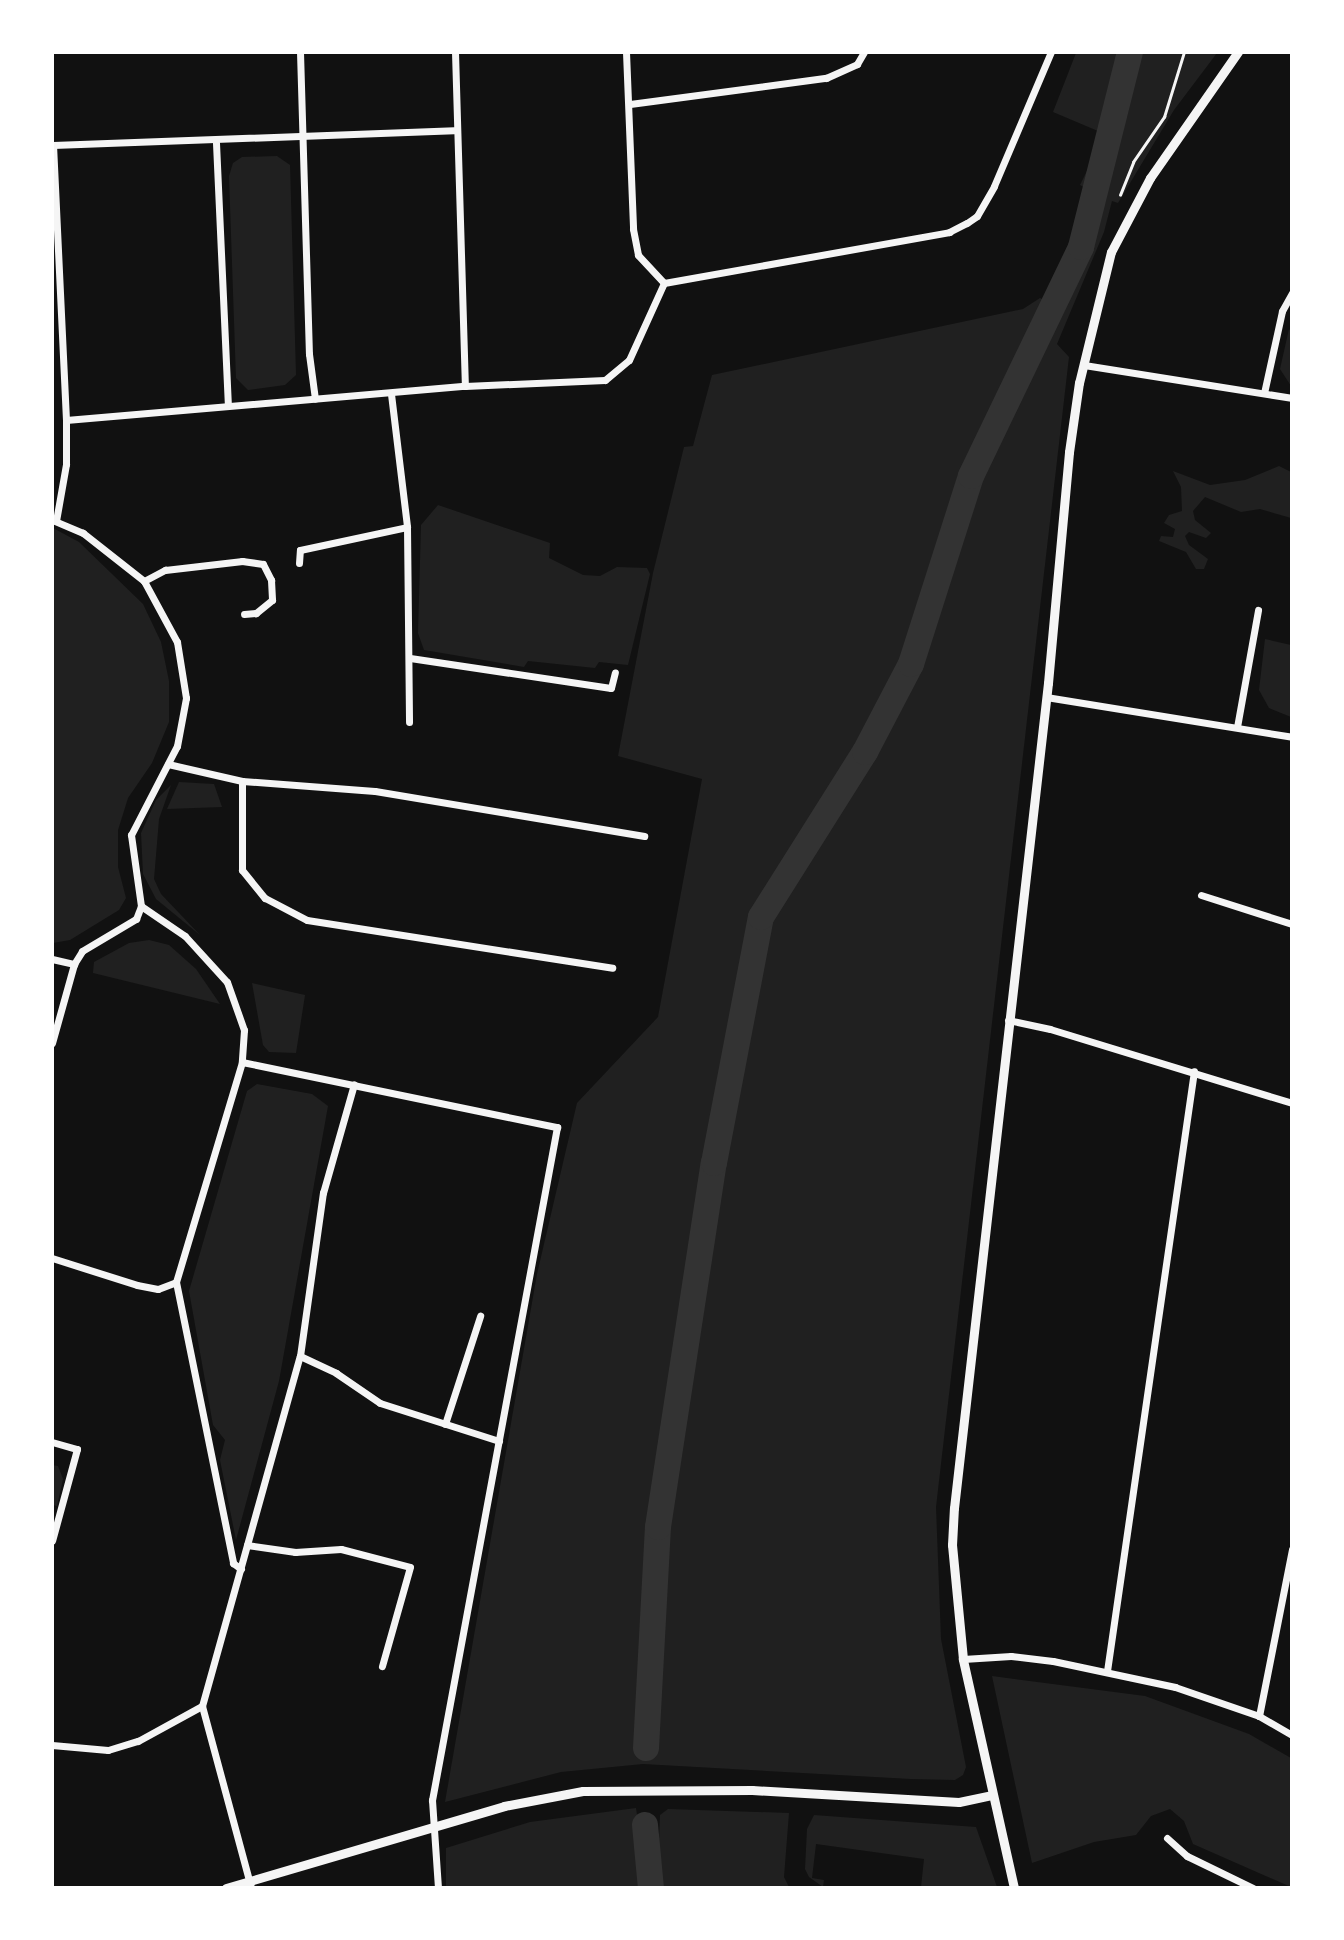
<!DOCTYPE html>
<html>
<head>
<meta charset="utf-8">
<style>
  body { margin:0 }
  #map { position:relative; width:1344px; height:1940px; overflow:hidden; background:#111; font-family:Ubuntu,sans-serif }
  div>[style] { position:absolute }
  [style*='--x'] { left:calc(var(--x)*1px); top:calc(var(--y)*1px); width:calc(var(--w)*1px); rotate:calc(var(--a)*1deg) }
  .green>* { inset:0; background:#202020 }
  .river>* { height:26px; margin:-13px; padding:0 13px; transform-origin:13px; border-radius:13px; background:#333 }
  .path>* { height:2.5px; margin:-1.25px; padding:0 1.25px; transform-origin:1.25px; border-radius:1.25px; background:#f5f5f5 }
  .minor>* { height:7px; margin:-3.5px; padding:0 3.5px; transform-origin:3.5px; border-radius:3.5px; background:#f5f5f5 }
  .tertiary>* { height:9px; margin:-4.5px; padding:0 4.5px; transform-origin:4.5px; border-radius:4.5px; background:#f5f5f5 }
  span { translate:-50% -50%; white-space:nowrap; text-align:center; line-height:1.15; -webkit-text-stroke:6px #fff; paint-order:stroke }
  .frame { position:absolute; inset:0; border:54px solid #fff; pointer-events:none }
</style>
</head>
<body>
<div id="map">
  <div class="green">
    <i style="clip-path:polygon(1076px 53px,1217px 53px,1174px 110px,1118px 203px,1112px 201px,1104px 232px,1057px 344px,1069px 357px,936px 1507px,941px 1639px,966px 1767px,963px 1775px,955px 1780px,911px 1779px,643px 1764px,561px 1772px,445px 1802px,537px 1274px,577px 1103px,658px 1017px,702px 779px,618px 756px,653px 573px,684px 447px,693px 446px,712px 375px,1023px 309px,1040px 298px,1046px 301px,1091px 191px,1080px 185px,1105px 134px,1053px 112px)"></i>
    <i style="clip-path:polygon(277px 156px,290px 165px,296px 375px,285px 385px,248px 390px,236px 378px,229px 176px,233px 163px,242px 157px)"></i>
    <i style="clip-path:polygon(1289px 329px,1291px 332px,1291px 386px,1280px 369px)"></i>
    <i style="clip-path:polygon(1279px 466px,1291px 472px,1291px 518px,1260px 509px,1241px 512px,1205px 497px,1193px 511px,1195px 520px,1211px 533px,1206px 538px,1189px 532px,1185px 536px,1189px 545px,1208px 559px,1204px 569px,1196px 569px,1186px 552px,1159px 541px,1161px 536px,1173px 537px,1175px 529px,1164px 523px,1169px 515px,1182px 511px,1181px 487px,1173px 471px,1210px 485px,1245px 480px)"></i>
    <i style="clip-path:polygon(438px 505px,550px 543px,549px 558px,583px 575px,600px 576px,617px 567px,647px 568px,650px 574px,628px 665px,599px 662px,595px 668px,528px 661px,524px 667px,424px 650px,418px 633px,421px 525px)"></i>
    <i style="clip-path:polygon(53px 528px,79px 542px,143px 604px,161px 642px,169px 681px,169px 722px,152px 763px,128px 798px,118px 830px,118px 867px,126px 898px,119px 910px,70px 940px,53px 943px)"></i>
    <i style="clip-path:polygon(1265px 639px,1291px 645px,1291px 717px,1269px 708px,1259px 690px)"></i>
    <i style="clip-path:polygon(179px 782px,214px 784px,222px 807px,167px 809px)"></i>
    <i style="clip-path:polygon(171px 785px,159px 819px,154px 879px,161px 894px,200px 935px,156px 899px,143px 874px,141px 833px,156px 800px)"></i>
    <i style="clip-path:polygon(149px 940px,169px 945px,196px 969px,220px 1004px,93px 973px,94px 962px,129px 943px)"></i>
    <i style="clip-path:polygon(252px 983px,305px 995px,296px 1053px,269px 1052px,263px 1045px)"></i>
    <i style="clip-path:polygon(257px 1084px,312px 1094px,328px 1106px,279px 1381px,236px 1540px,220px 1460px,225px 1440px,213px 1425px,189px 1291px,247px 1091px)"></i>
    <i style="clip-path:polygon(52px 1465px,58px 1466px,63px 1479px,57px 1506px,53px 1505px)"></i>
    <i style="clip-path:polygon(992px 1676px,1145px 1696px,1249px 1734px,1291px 1758px,1291px 1887px,1193px 1844px,1184px 1821px,1170px 1809px,1151px 1816px,1136px 1835px,1094px 1842px,1032px 1863px)"></i>
    <i style="clip-path:polygon(636px 1808px,647px 1887px,446px 1887px,446px 1848px,530px 1822px)"></i>
    <i style="clip-path:polygon(668px 1809px,789px 1813px,784px 1877px,789px 1887px,657px 1887px,660px 1815px)"></i>
    <i style="clip-path:polygon(814px 1815px,976px 1827px,997px 1887px,921px 1887px,924px 1859px,816px 1844px,812px 1878px,824px 1880px,823px 1887px,809px 1877px,805px 1869px,807px 1829px)"></i>
  </div>
  <div class="river">
    <i style="--x:646;--y:1748;--w:221;--a:-86.9"></i>
    <i style="--x:658;--y:1527;--w:368;--a:-81.3"></i>
    <i style="--x:714;--y:1163;--w:250;--a:-79.2"></i>
    <i style="--x:761;--y:917;--w:195;--a:-57.8"></i>
    <i style="--x:865;--y:752;--w:99;--a:-62.4"></i>
    <i style="--x:911;--y:664;--w:197;--a:-72.3"></i>
    <i style="--x:971;--y:476;--w:254;--a:-64.3"></i>
    <i style="--x:1081;--y:247;--w:201;--a:-75.9"></i>
    <i style="--x:645;--y:1825;--w:63;--a:84.6"></i>
  </div>
  <div class="path">
    <i style="--x:1120;--y:195;--w:35;--a:-68"></i>
    <i style="--x:1133;--y:162;--w:55;--a:-55.4"></i>
    <i style="--x:1164;--y:117;--w:68;--a:-72.9"></i>
  </div>
  <div class="minor">
    <i style="--x:300;--y:52;--w:302;--a:88.3"></i>
    <i style="--x:309;--y:354;--w:45;--a:82.4"></i>
    <i style="--x:455;--y:52;--w:334;--a:88.3"></i>
    <i style="--x:626;--y:52;--w:177;--a:87.7"></i>
    <i style="--x:633;--y:229;--w:26;--a:79"></i>
    <i style="--x:638;--y:255;--w:38;--a:47"></i>
    <i style="--x:630;--y:104;--w:198;--a:-7.6"></i>
    <i style="--x:826;--y:78;--w:34;--a:-24"></i>
    <i style="--x:857;--y:64;--w:14;--a:-60"></i>
    <i style="--x:216;--y:143;--w:262;--a:87.4"></i>
    <i style="--x:664;--y:283;--w:290;--a:-10.1"></i>
    <i style="--x:949;--y:232;--w:20;--a:-27"></i>
    <i style="--x:967;--y:223;--w:12;--a:-35"></i>
    <i style="--x:977;--y:216;--w:34;--a:-60"></i>
    <i style="--x:994;--y:186;--w:146;--a:-67"></i>
    <i style="--x:1084;--y:365;--w:211;--a:9"></i>
    <i style="--x:1264;--y:393;--w:84;--a:-77.6"></i>
    <i style="--x:1282;--y:311;--w:21;--a:-61"></i>
    <i style="--x:391;--y:394;--w:134;--a:83.1"></i>
    <i style="--x:407;--y:527;--w:195;--a:89.4"></i>
    <i style="--x:66;--y:420;--w:400;--a:-4.9"></i>
    <i style="--x:465;--y:386;--w:140;--a:-2.5"></i>
    <i style="--x:605;--y:380;--w:31;--a:-40"></i>
    <i style="--x:629;--y:360;--w:85;--a:-65.6"></i>
    <i style="--x:56;--y:521;--w:58;--a:-80"></i>
    <i style="--x:66;--y:464;--w:44;--a:-90"></i>
    <i style="--x:66;--y:420;--w:275;--a:-92.7"></i>
    <i style="--x:53;--y:145;--w:401;--a:-2.1"></i>
    <i style="--x:299;--y:563;--w:13;--a:-86"></i>
    <i style="--x:300;--y:550;--w:109;--a:-12.1"></i>
    <i style="--x:144;--y:581;--w:24;--a:-28"></i>
    <i style="--x:165;--y:570;--w:78;--a:-6.7"></i>
    <i style="--x:242;--y:561;--w:21;--a:8"></i>
    <i style="--x:263;--y:564;--w:18;--a:63"></i>
    <i style="--x:271;--y:580;--w:20;--a:87"></i>
    <i style="--x:272;--y:600;--w:21;--a:141"></i>
    <i style="--x:256;--y:613;--w:12;--a:175"></i>
    <i style="--x:410;--y:658;--w:203;--a:8.5"></i>
    <i style="--x:611;--y:688;--w:16;--a:-76"></i>
    <i style="--x:1046;--y:697;--w:249;--a:9.2"></i>
    <i style="--x:1237;--y:727;--w:119;--a:-79.8"></i>
    <i style="--x:168;--y:764;--w:76;--a:12.9"></i>
    <i style="--x:242;--y:781;--w:133;--a:4.3"></i>
    <i style="--x:375;--y:791;--w:273;--a:9.5"></i>
    <i style="--x:242;--y:781;--w:89;--a:90"></i>
    <i style="--x:242;--y:870;--w:36;--a:51"></i>
    <i style="--x:265;--y:898;--w:47;--a:27.6"></i>
    <i style="--x:307;--y:920;--w:309;--a:8.9"></i>
    <i style="--x:1201;--y:895;--w:96;--a:17.7"></i>
    <i style="--x:141;--y:906;--w:53;--a:34.3"></i>
    <i style="--x:185;--y:936;--w:62;--a:47.6"></i>
    <i style="--x:227;--y:982;--w:51;--a:70.5"></i>
    <i style="--x:244;--y:1030;--w:32;--a:94"></i>
    <i style="--x:242;--y:1062;--w:230;--a:106.7"></i>
    <i style="--x:176;--y:1282;--w:287;--a:78.5"></i>
    <i style="--x:233;--y:1563;--w:10;--a:37"></i>
    <i style="--x:52;--y:959;--w:23;--a:13"></i>
    <i style="--x:1008;--y:1020;--w:43;--a:12.1"></i>
    <i style="--x:1050;--y:1029;--w:253;--a:17"></i>
    <i style="--x:52;--y:1043;--w:82;--a:-74.4"></i>
    <i style="--x:74;--y:964;--w:15;--a:-58"></i>
    <i style="--x:82;--y:951;--w:63;--a:-30.7"></i>
    <i style="--x:136;--y:919;--w:14;--a:-69"></i>
    <i style="--x:141;--y:906;--w:72;--a:-98"></i>
    <i style="--x:131;--y:835;--w:100;--a:-62.7"></i>
    <i style="--x:177;--y:746;--w:49;--a:-79.4"></i>
    <i style="--x:186;--y:698;--w:57;--a:-99.1"></i>
    <i style="--x:177;--y:642;--w:69;--a:-118.4"></i>
    <i style="--x:144;--y:581;--w:78;--a:-141.8"></i>
    <i style="--x:83;--y:533;--w:33;--a:-157"></i>
    <i style="--x:242;--y:1062;--w:322;--a:11.7"></i>
    <i style="--x:557;--y:1127;--w:685;--a:100.52"></i>
    <i style="--x:432;--y:1800;--w:88;--a:86.1"></i>
    <i style="--x:52;--y:1258;--w:89;--a:17.6"></i>
    <i style="--x:137;--y:1285;--w:21;--a:11"></i>
    <i style="--x:158;--y:1289;--w:19;--a:-21"></i>
    <i style="--x:300;--y:1356;--w:40;--a:25"></i>
    <i style="--x:336;--y:1373;--w:53;--a:34.3"></i>
    <i style="--x:380;--y:1403;--w:125;--a:17.7"></i>
    <i style="--x:445;--y:1424;--w:114;--a:-72"></i>
    <i style="--x:52;--y:1442;--w:26;--a:16"></i>
    <i style="--x:77;--y:1449;--w:95;--a:105.2"></i>
    <i style="--x:247;--y:1545;--w:49;--a:8.3"></i>
    <i style="--x:295;--y:1552;--w:46;--a:-3.7"></i>
    <i style="--x:341;--y:1549;--w:71;--a:14.6"></i>
    <i style="--x:410;--y:1567;--w:103;--a:105.8"></i>
    <i style="--x:963;--y:1659;--w:48;--a:-3.6"></i>
    <i style="--x:1011;--y:1656;--w:42;--a:6.8"></i>
    <i style="--x:1053;--y:1661;--w:125;--a:12"></i>
    <i style="--x:1175;--y:1687;--w:89;--a:19"></i>
    <i style="--x:1259;--y:1716;--w:38;--a:30"></i>
    <i style="--x:1107;--y:1671;--w:606;--a:-81.75"></i>
    <i style="--x:202;--y:1706;--w:363;--a:-74.4"></i>
    <i style="--x:300;--y:1356;--w:165;--a:-82"></i>
    <i style="--x:323;--y:1193;--w:113;--a:-74.1"></i>
    <i style="--x:202;--y:1706;--w:188;--a:74.9"></i>
    <i style="--x:1259;--y:1716;--w:170;--a:-78.8"></i>
    <i style="--x:52;--y:1745;--w:56;--a:5.1"></i>
    <i style="--x:108;--y:1750;--w:31;--a:-17"></i>
    <i style="--x:138;--y:1741;--w:73;--a:-28.7"></i>
    <i style="--x:1167;--y:1838;--w:27;--a:42"></i>
    <i style="--x:1187;--y:1856;--w:73;--a:25.9"></i>
  </div>
  <div class="tertiary">
    <i style="--x:226;--y:1888;--w:290;--a:-16.4"></i>
    <i style="--x:504;--y:1806;--w:80;--a:-10.8"></i>
    <i style="--x:583;--y:1791;--w:169;--a:-0.3"></i>
    <i style="--x:752;--y:1790;--w:207;--a:3.3"></i>
    <i style="--x:959;--y:1802;--w:33;--a:-12"></i>
    <i style="--x:1014;--y:1888;--w:235;--a:-102.6"></i>
    <i style="--x:963;--y:1659;--w:115;--a:-95.5"></i>
    <i style="--x:952;--y:1545;--w:37;--a:-87"></i>
    <i style="--x:954;--y:1508;--w:830;--a:-83.5"></i>
    <i style="--x:1048;--y:683;--w:232;--a:-84.8"></i>
    <i style="--x:1069;--y:452;--w:70;--a:-81.8"></i>
    <i style="--x:1079;--y:383;--w:135;--a:-76.3"></i>
    <i style="--x:1111;--y:252;--w:84;--a:-62.2"></i>
    <i style="--x:1150;--y:178;--w:154;--a:-55.1"></i>
  </div>
  <div class="frame"></div>
</div>
</body>
</html>
